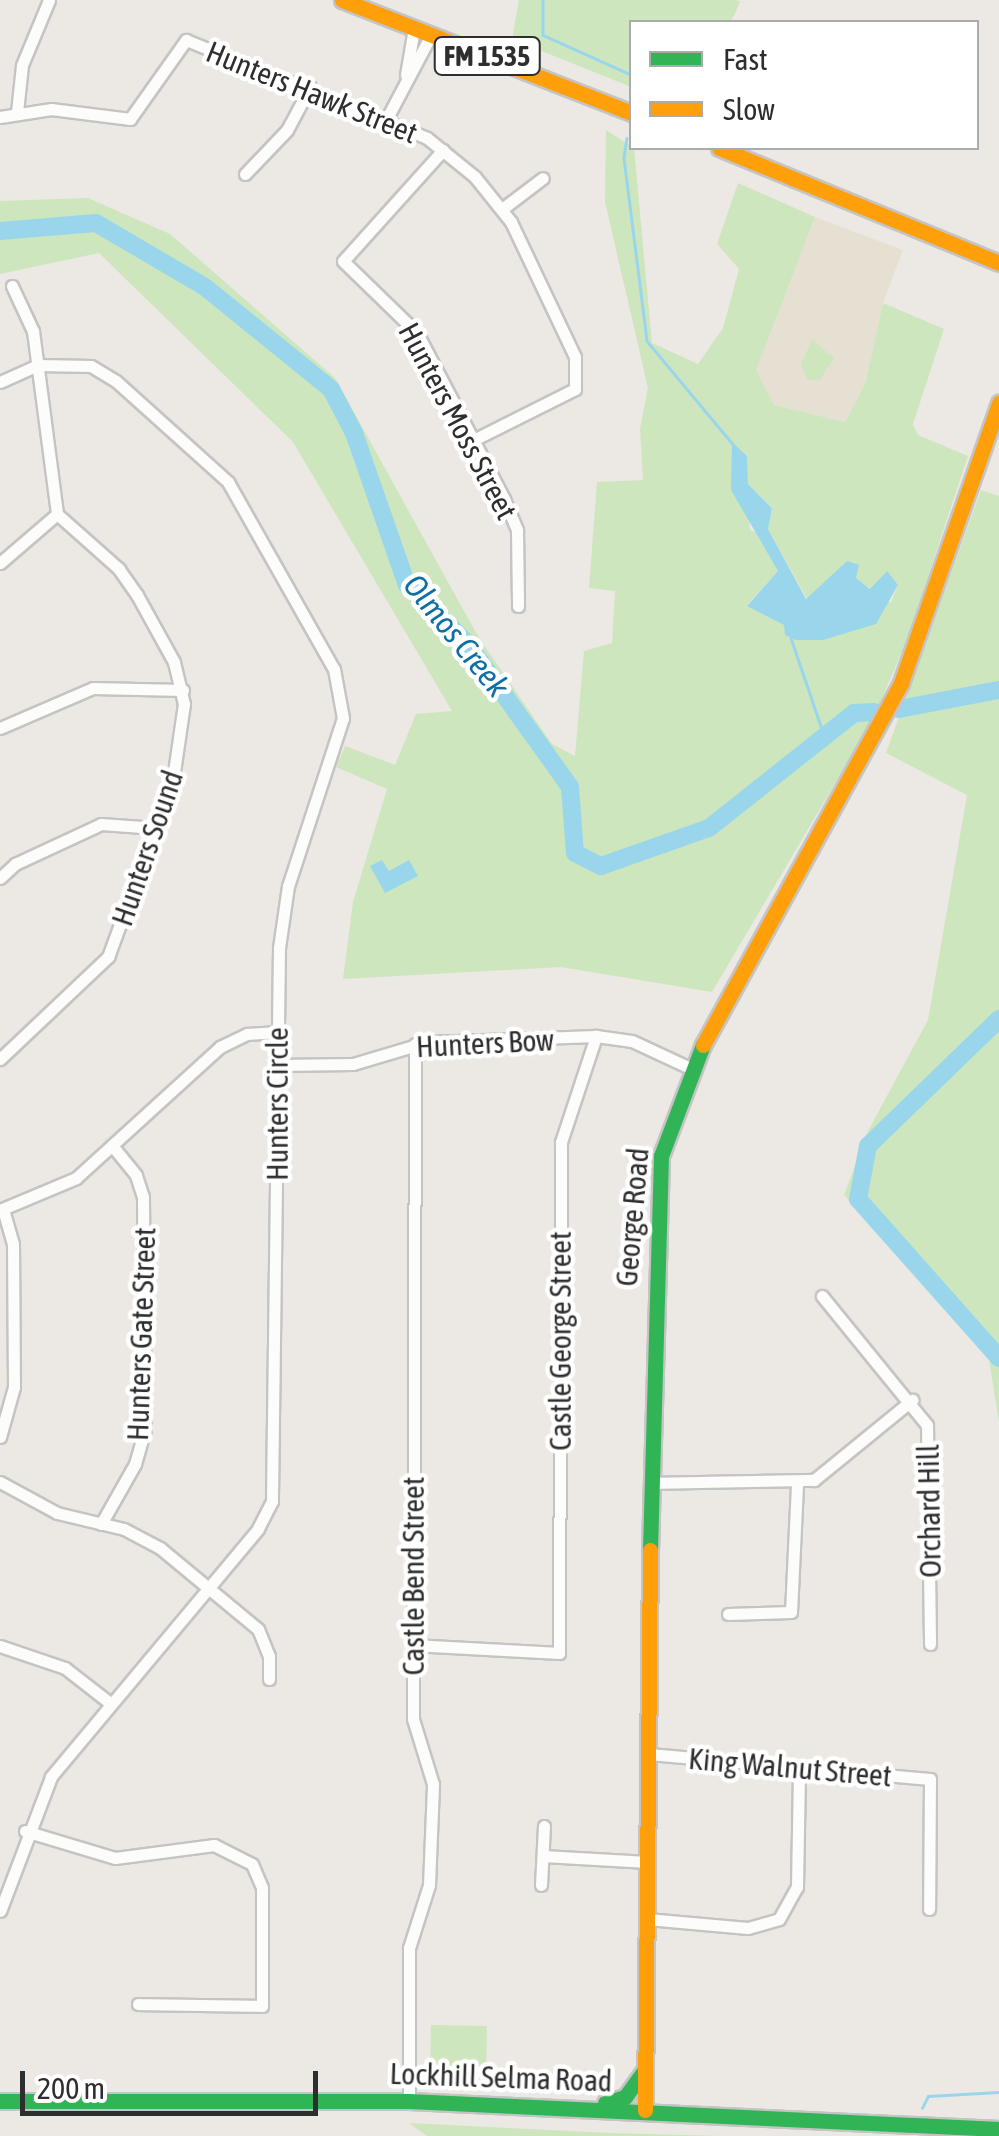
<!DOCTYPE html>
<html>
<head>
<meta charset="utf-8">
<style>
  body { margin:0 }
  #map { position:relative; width:999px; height:2136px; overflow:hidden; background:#ece8e4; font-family:"Asap Condensed",sans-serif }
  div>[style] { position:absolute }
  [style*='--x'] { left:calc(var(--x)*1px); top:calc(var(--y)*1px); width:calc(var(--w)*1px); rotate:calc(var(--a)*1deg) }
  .education>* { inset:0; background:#e6e0d3 }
  .green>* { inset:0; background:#cee6be; transform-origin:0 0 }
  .water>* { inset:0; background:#99d6ec }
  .stream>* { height:2.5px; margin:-1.25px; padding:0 1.25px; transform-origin:1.25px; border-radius:1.25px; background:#99d6ec }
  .river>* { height:18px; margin:-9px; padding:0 9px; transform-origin:9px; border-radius:9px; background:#99d6ec }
  .roads { filter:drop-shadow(2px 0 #c5c4c5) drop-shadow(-2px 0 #c5c4c5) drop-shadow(0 2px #c5c4c5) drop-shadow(0 -2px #c5c4c5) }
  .street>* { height:11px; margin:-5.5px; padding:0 5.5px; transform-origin:5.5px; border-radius:5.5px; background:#fcfcfb }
  .fast>* { height:15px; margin:-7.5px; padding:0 7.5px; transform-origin:7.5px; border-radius:7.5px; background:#30b455 }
  .slow>* { height:15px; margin:-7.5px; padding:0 7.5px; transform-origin:7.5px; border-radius:7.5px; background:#ff9f0a }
  span { translate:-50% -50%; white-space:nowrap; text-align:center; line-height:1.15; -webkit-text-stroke:9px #fff; paint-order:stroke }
  .shield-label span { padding:2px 8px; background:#fff; border:2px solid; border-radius:8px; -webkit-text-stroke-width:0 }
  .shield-label { font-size:28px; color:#2e2e2e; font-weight:700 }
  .street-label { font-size:30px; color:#2e2e2e }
  .water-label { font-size:32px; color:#0d6fa3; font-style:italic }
  .legend { position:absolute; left:629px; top:20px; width:350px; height:130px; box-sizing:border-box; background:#fff; border:2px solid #ababab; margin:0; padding:12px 18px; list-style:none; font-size:30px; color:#2e2e2e }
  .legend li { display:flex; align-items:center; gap:20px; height:50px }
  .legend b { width:50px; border:2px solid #ababab }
  .scale { position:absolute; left:20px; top:2071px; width:298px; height:45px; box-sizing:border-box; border:5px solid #2e2e2e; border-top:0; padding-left:12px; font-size:30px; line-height:35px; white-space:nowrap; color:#2e2e2e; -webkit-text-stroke:8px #fff; paint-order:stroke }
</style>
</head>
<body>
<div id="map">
  <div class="education">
    <i style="clip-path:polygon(815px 217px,903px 250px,883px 303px,866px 381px,845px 422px,774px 405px,755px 370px)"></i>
  </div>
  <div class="green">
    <i style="clip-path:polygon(519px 0,736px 0,740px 2px,731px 22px,632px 22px,631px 87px,512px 39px)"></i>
    <i style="clip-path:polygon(evenodd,606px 130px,634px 148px,652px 343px,698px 364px,723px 328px,739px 269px,717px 244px,738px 183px,815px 217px,756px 370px,774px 405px,845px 422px,866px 381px,883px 303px,944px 329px,913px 424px,918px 435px,968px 456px,907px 640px,873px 719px,712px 992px,561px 967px,343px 979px,353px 902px,387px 789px,336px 767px,345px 746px,395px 765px,416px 714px,452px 711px,293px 442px,99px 253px,0 274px,0 201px,88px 198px,170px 234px,335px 378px,479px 638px,552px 744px,575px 756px,584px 651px,612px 643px,615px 591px,589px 588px,597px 482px,643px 480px,640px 429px,648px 388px,605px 202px,606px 130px,747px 456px,748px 484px,772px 507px,768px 529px,807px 599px,856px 578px,871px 589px,886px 572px,898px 585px,891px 602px,747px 605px,778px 571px,761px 534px,750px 530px,747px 456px)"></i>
    <i style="clip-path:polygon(812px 339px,834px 358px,820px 380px,808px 380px,801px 365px)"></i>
    <i style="clip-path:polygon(981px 490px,999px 496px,999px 1422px,989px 1359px,844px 1195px,868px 1131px,928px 1020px,967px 795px,886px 753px)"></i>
    <i style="left:431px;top:2025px;width:56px;height:47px;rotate:1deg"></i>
    <i style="clip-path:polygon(409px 2123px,609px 2133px,722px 2136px,427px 2136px)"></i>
  </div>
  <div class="water">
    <i style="clip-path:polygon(732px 442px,747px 456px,748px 484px,772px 508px,768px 529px,806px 599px,847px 561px,859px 565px,856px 578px,870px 589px,887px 571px,898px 585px,876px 624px,823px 640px,796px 640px,785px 635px,784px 625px,747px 606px,778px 571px,731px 490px)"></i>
    <i style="clip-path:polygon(382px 860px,389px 871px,409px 860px,418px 876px,385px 893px,370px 866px)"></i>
  </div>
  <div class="stream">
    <i style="--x:543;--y:0;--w:35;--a:90"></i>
    <i style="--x:543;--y:35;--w:98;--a:24.2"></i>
    <i style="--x:627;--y:138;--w:20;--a:99"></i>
    <i style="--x:624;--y:158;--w:184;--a:82.8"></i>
    <i style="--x:647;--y:341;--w:133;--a:50.2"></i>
    <i style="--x:791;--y:638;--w:102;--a:71.2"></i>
    <i style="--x:922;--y:2108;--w:13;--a:-63"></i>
    <i style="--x:928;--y:2096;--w:71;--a:-3.2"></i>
  </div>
  <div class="river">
    <i style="--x:0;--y:231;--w:96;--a:-4.8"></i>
    <i style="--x:96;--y:223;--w:126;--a:30.4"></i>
    <i style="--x:205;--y:287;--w:162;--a:39"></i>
    <i style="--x:331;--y:389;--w:50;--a:62.4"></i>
    <i style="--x:354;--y:433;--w:161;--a:70.8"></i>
    <i style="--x:407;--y:585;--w:83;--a:44"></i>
    <i style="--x:467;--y:643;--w:177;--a:54.4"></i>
    <i style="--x:570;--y:787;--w:66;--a:85.7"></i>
    <i style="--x:575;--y:853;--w:29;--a:27"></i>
    <i style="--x:601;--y:866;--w:114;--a:-19.4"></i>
    <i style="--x:709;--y:828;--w:185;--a:-38.4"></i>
    <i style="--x:854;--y:713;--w:20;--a:-3"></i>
    <i style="--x:899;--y:709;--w:102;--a:-10.8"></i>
    <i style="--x:999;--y:1019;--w:182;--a:135.9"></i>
    <i style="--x:868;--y:1146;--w:54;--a:100.7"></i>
    <i style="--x:858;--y:1199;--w:213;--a:48.4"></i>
  </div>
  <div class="roads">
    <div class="street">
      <i style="--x:406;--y:75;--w:48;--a:-80.3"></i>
      <i style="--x:17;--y:112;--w:47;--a:-83.9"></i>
      <i style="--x:22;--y:65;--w:70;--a:-67.4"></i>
      <i style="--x:0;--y:117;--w:52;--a:-8.9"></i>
      <i style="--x:51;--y:109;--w:80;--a:7.2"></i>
      <i style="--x:130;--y:119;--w:97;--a:-54.7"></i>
      <i style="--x:186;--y:40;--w:260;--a:22.1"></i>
      <i style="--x:427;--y:138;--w:62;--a:39.1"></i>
      <i style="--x:475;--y:177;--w:58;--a:51.3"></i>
      <i style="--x:511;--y:222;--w:149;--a:64.6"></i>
      <i style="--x:575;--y:357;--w:32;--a:90"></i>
      <i style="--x:575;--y:389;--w:114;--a:153.4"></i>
      <i style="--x:387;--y:118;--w:94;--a:-62.1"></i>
      <i style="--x:443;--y:150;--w:149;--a:132"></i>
      <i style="--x:343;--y:261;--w:103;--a:44.2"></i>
      <i style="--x:417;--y:333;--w:187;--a:62.3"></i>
      <i style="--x:504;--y:499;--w:34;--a:67"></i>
      <i style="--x:517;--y:530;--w:76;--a:89.2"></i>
      <i style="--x:245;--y:174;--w:61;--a:-46.3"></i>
      <i style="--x:287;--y:130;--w:49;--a:-61.9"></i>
      <i style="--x:502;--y:209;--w:51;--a:-37.1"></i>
      <i style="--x:12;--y:286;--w:50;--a:65"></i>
      <i style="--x:33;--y:331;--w:185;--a:82.5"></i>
      <i style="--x:0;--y:382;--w:42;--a:-24.1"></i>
      <i style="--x:38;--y:365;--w:53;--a:1.1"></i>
      <i style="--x:91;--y:366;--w:29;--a:31"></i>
      <i style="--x:116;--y:381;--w:151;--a:42"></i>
      <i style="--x:228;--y:482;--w:215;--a:60.5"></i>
      <i style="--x:334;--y:669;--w:50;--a:79.6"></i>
      <i style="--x:343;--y:718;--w:177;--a:108.1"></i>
      <i style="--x:288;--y:886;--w:63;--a:98.3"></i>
      <i style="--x:279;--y:948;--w:553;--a:90.73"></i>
      <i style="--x:272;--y:1501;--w:31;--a:117"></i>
      <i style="--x:258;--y:1529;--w:323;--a:129.9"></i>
      <i style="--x:51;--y:1777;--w:143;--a:110.8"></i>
      <i style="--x:0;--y:563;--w:75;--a:-40.7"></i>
      <i style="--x:0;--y:728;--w:101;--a:-23.3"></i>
      <i style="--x:93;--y:688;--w:90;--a:1.3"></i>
      <i style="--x:0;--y:878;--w:21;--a:-43"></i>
      <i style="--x:15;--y:864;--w:95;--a:-24.9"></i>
      <i style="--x:101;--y:824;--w:55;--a:4.2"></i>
      <i style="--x:0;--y:1059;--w:149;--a:-43.4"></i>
      <i style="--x:108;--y:957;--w:189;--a:-69.9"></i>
      <i style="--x:173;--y:779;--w:76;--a:-81.7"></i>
      <i style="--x:184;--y:704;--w:43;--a:-103.4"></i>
      <i style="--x:174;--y:662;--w:77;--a:-118.9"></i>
      <i style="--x:137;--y:595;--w:32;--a:-125"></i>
      <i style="--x:119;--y:569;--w:83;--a:-138.4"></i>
      <i style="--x:277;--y:1065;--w:76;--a:-0.8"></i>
      <i style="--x:353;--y:1064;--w:77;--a:-16.6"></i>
      <i style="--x:427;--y:1042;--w:169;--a:-2"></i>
      <i style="--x:596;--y:1036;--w:36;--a:8"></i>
      <i style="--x:632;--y:1041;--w:64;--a:25"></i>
      <i style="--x:0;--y:1210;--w:82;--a:-22.8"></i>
      <i style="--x:76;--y:1178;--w:195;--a:-42.3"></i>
      <i style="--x:220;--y:1047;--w:30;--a:-26"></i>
      <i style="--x:247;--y:1034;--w:30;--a:-4"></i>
      <i style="--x:822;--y:1296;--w:166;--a:50.9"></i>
      <i style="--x:927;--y:1425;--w:219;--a:89.2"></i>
      <i style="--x:0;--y:1437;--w:52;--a:-74.4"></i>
      <i style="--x:14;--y:1387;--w:143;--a:-90.4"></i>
      <i style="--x:13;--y:1244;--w:36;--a:-106"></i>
      <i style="--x:0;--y:1482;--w:65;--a:28.5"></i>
      <i style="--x:57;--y:1513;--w:69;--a:13.4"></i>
      <i style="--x:124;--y:1529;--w:41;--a:27.8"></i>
      <i style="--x:160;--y:1548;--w:127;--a:39.6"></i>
      <i style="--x:258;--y:1629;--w:29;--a:68"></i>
      <i style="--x:269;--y:1656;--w:23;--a:90"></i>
      <i style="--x:652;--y:1483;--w:162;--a:-1.1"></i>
      <i style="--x:814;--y:1480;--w:127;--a:-39.2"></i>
      <i style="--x:101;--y:1524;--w:69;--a:-60.5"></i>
      <i style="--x:135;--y:1464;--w:35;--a:-74"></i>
      <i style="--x:145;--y:1430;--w:233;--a:-90.5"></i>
      <i style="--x:143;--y:1197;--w:23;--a:-108"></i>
      <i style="--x:136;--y:1175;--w:38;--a:-129"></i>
      <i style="--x:728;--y:1614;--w:63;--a:-1.8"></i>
      <i style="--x:791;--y:1612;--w:128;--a:-87.3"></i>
      <i style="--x:413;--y:1645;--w:146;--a:3.1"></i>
      <i style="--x:559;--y:1653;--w:511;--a:-89.78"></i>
      <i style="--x:561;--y:1142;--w:112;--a:-71.7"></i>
      <i style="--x:0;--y:1646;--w:69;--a:18.7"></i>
      <i style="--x:65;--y:1668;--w:58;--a:38"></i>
      <i style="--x:649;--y:1754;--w:282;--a:5.1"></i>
      <i style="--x:930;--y:1779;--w:130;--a:90.4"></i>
      <i style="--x:25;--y:1831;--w:94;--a:16.7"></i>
      <i style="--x:115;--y:1858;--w:100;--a:-7.5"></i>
      <i style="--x:214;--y:1845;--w:42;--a:26.6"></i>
      <i style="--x:252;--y:1864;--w:26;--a:67"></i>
      <i style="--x:262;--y:1888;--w:118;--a:90"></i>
      <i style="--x:262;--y:2006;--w:124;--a:-179.1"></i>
      <i style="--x:543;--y:1856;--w:105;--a:3.3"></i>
      <i style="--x:541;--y:1885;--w:59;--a:-87.1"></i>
      <i style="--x:647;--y:1919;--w:101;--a:5.1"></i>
      <i style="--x:748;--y:1928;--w:32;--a:-16"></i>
      <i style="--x:779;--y:1919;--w:37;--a:-61"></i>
      <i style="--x:797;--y:1887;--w:119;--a:-89"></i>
      <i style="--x:409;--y:2101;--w:153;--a:-90"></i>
      <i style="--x:409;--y:1948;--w:66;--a:-72.4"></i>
      <i style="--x:429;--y:1885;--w:101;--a:-87.7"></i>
      <i style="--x:433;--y:1784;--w:68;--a:-107.1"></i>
      <i style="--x:413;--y:1719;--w:675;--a:-89.83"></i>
    </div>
    <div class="fast">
      <i style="--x:650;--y:1550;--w:394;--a:-88.4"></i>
      <i style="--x:661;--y:1156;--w:119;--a:-69.3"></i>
      <i style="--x:0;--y:2101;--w:409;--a:0"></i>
      <i style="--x:409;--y:2101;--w:591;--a:2.72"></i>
      <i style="--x:605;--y:2103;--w:21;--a:-17"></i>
      <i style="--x:625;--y:2097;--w:31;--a:-54"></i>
    </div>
    <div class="slow">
      <i style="--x:342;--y:0;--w:311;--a:21.3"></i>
      <i style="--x:719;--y:148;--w:303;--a:22.3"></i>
      <i style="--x:703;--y:1045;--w:413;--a:-61.3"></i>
      <i style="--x:901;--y:683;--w:297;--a:-70.7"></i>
      <i style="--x:645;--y:2110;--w:560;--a:-89.49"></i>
    </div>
  </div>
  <div class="shield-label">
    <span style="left:487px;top:56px">FM 1535</span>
  </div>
  <div class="street-label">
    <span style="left:312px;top:92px;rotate:22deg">Hunters Hawk Street</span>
    <span style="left:458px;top:421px;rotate:62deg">Hunters Moss Street</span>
    <span style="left:147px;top:848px;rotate:-71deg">Hunters Sound</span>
    <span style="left:485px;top:1043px;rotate:-3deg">Hunters Bow</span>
    <span style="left:277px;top:1104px;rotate:-90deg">Hunters Circle</span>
    <span style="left:632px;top:1217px;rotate:-85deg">George Road</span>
    <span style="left:141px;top:1334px;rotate:-88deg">Hunters Gate Street</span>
    <span style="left:560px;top:1341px;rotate:-90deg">Castle George Street</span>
    <span style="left:929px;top:1511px;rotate:-91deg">Orchard Hill</span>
    <span style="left:413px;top:1576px;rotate:-90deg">Castle Bend Street</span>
    <span style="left:790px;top:1767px;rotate:5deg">King Walnut Street</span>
    <span style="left:501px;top:2077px;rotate:2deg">Lockhill Selma Road</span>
  </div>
  <div class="water-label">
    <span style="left:456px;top:636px;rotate:51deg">Olmos Creek</span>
  </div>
  <ul class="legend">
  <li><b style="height:12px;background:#30b455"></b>Fast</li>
  <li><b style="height:12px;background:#ff9f0a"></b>Slow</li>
  </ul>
  <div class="scale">200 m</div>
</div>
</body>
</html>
